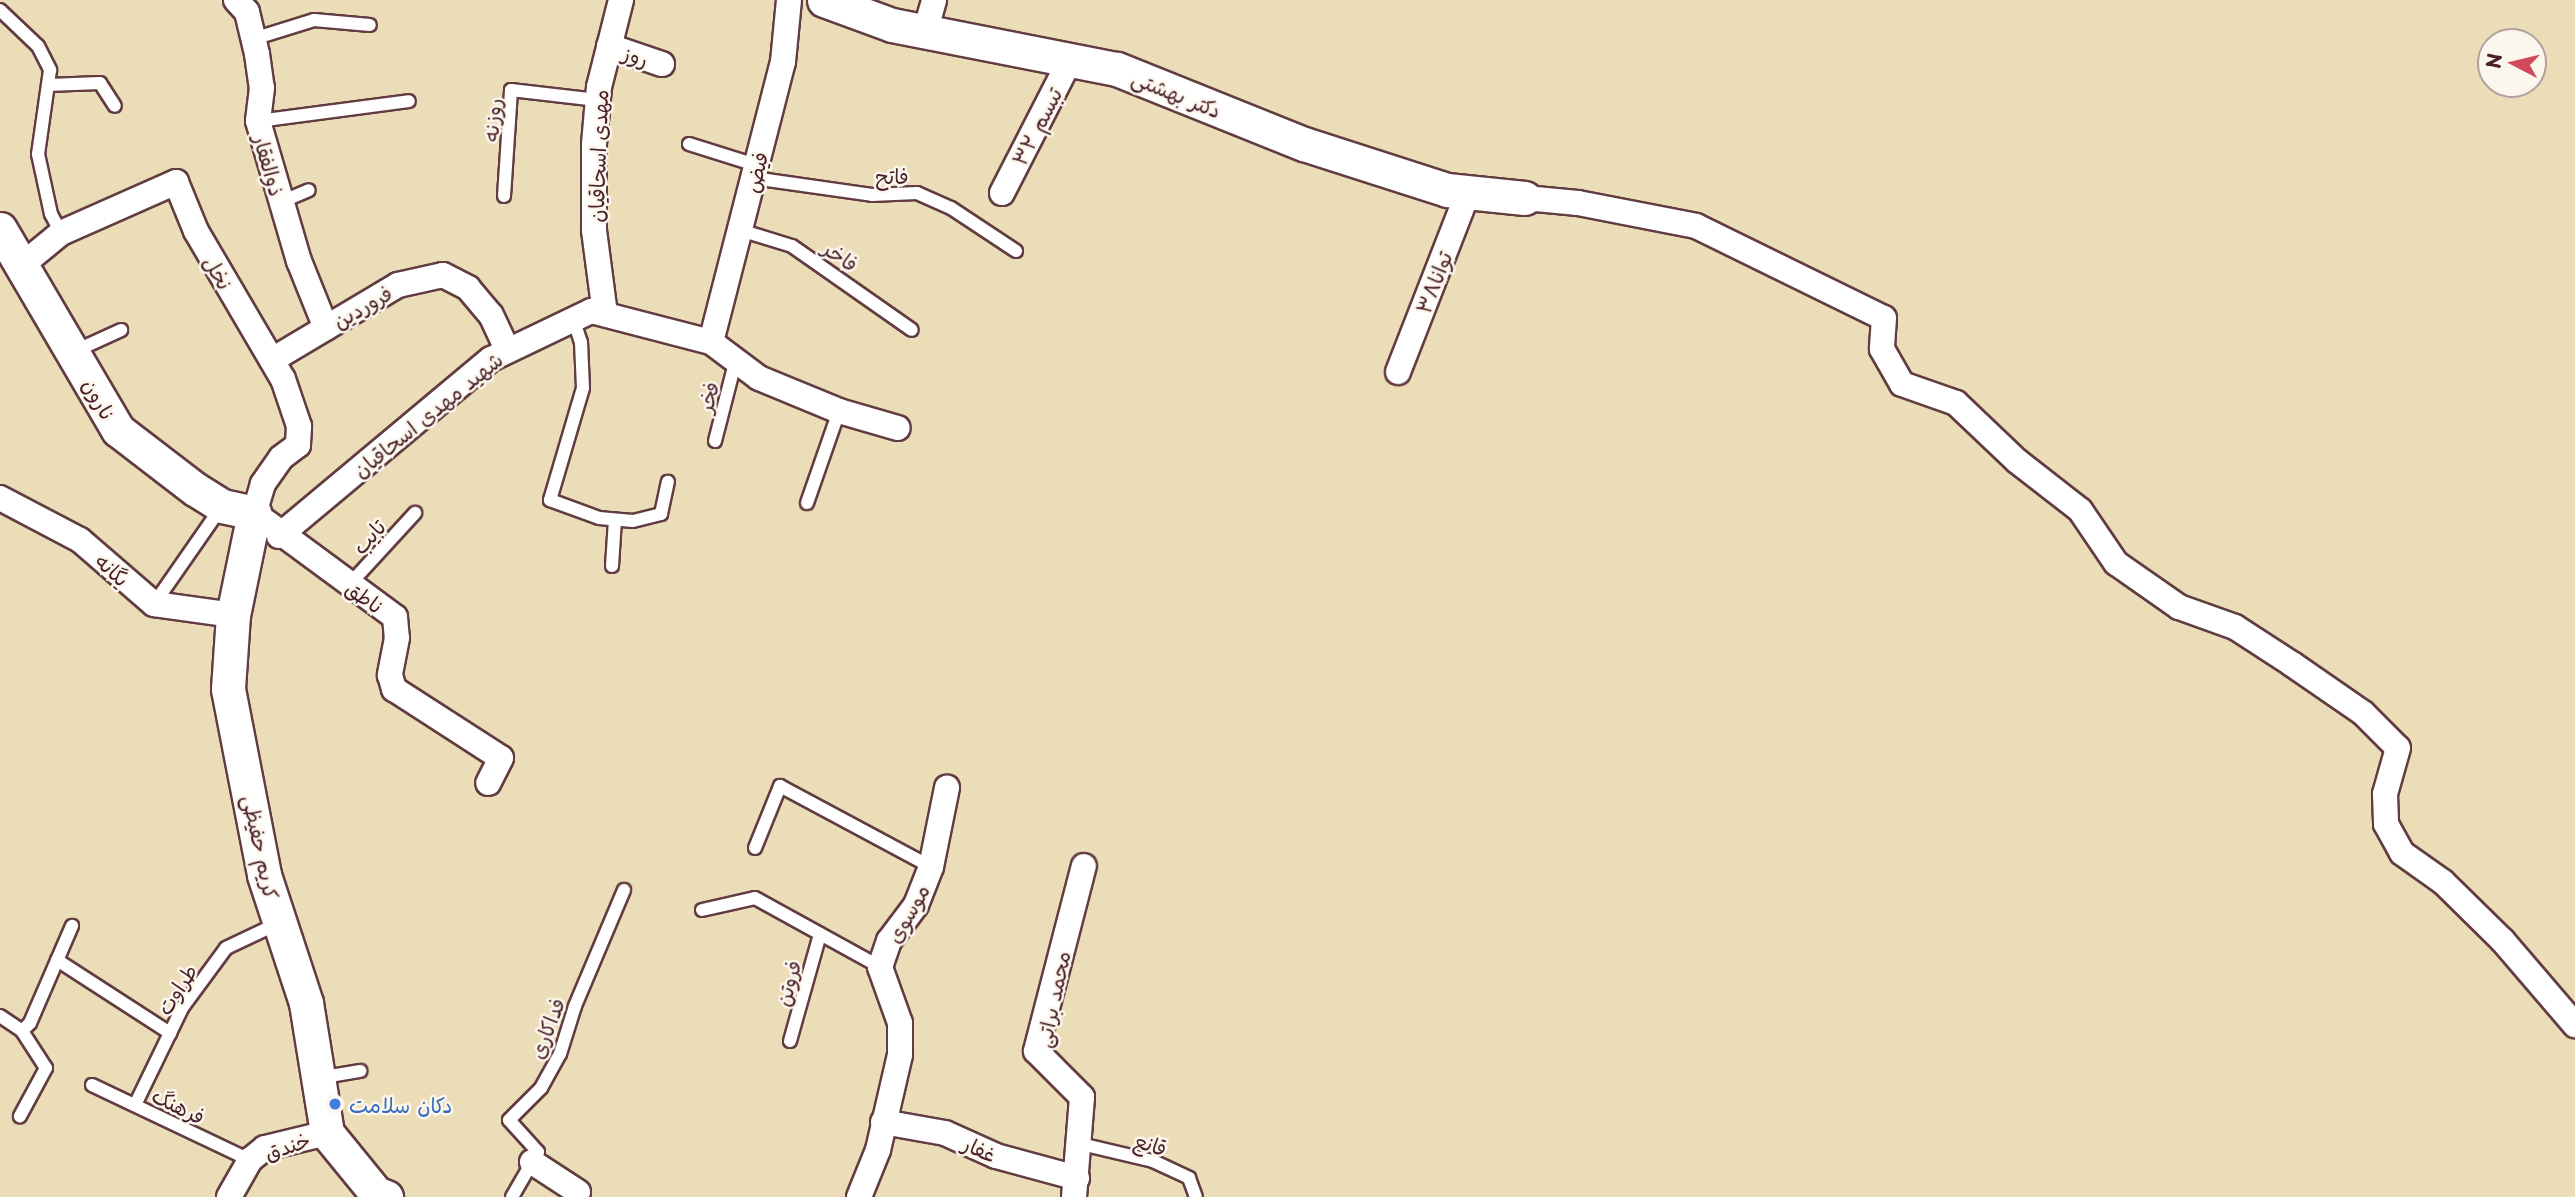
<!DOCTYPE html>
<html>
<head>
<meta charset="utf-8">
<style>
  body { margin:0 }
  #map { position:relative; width:2575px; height:1197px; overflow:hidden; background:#ecddb9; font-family:"Playpen Sans","Playpen Sans Arabic",sans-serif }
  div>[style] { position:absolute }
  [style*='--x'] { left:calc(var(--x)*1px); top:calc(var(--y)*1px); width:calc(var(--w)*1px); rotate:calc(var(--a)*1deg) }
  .roads { filter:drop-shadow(2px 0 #623c40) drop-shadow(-2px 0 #623c40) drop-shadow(0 2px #623c40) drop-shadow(0 -2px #623c40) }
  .lane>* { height:12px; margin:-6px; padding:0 6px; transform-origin:6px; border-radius:6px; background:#fff }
  .street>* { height:24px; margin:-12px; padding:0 12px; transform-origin:12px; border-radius:12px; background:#fff }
  .secondary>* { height:33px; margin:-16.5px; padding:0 16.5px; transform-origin:16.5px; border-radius:16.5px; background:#fff }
  .dots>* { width:19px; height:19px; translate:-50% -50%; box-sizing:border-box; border:4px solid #fbf7ec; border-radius:50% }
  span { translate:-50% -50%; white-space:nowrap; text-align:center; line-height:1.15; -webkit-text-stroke:5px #fbf7ec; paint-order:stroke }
  .street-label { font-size:21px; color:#4a1f2b }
  .shop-label { font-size:21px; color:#366cbe }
  .left { translate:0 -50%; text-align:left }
  .north { position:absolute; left:2477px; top:28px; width:70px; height:70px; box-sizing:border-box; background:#fbf7ec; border:2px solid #b4a19f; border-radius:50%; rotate:277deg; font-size:19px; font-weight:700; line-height:28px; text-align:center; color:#4a1f2b }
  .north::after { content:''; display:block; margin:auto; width:24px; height:32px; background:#d1495b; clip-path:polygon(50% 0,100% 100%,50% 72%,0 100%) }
</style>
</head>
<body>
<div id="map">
  <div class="roads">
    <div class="lane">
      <i style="--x:0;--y:10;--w:52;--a:43.5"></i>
      <i style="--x:38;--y:46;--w:27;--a:63"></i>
      <i style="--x:50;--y:70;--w:85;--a:98.1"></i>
      <i style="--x:38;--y:154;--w:61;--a:77.8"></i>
      <i style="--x:51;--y:214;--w:21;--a:62"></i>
      <i style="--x:253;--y:39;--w:64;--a:-17.3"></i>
      <i style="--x:314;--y:20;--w:56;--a:5.1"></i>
      <i style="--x:48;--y:85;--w:52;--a:-2.2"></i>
      <i style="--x:100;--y:83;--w:27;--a:57"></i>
      <i style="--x:258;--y:121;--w:152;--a:-7.5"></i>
      <i style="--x:689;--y:144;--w:70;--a:17.4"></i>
      <i style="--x:753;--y:178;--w:120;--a:8.1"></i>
      <i style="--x:872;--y:195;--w:45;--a:-2.5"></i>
      <i style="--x:917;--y:193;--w:37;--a:24"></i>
      <i style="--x:951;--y:208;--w:78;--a:33.5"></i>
      <i style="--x:504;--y:196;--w:106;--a:-86.2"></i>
      <i style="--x:511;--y:90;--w:87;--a:6.6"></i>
      <i style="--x:281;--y:202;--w:30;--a:-23"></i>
      <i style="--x:740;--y:230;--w:54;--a:17.1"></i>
      <i style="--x:792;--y:246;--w:146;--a:35"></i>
      <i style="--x:573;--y:318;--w:25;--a:72"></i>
      <i style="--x:581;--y:342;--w:46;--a:87.5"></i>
      <i style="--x:583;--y:388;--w:117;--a:106.4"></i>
      <i style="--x:550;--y:500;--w:52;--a:20.2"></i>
      <i style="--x:599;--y:518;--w:34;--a:5"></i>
      <i style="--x:633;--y:521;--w:29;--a:-14"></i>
      <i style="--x:661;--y:514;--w:33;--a:-78"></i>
      <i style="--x:73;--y:352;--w:53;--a:-24.6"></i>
      <i style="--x:715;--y:441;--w:81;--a:-75.6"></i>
      <i style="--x:807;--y:503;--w:97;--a:-70.8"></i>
      <i style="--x:612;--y:566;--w:46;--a:-86.3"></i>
      <i style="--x:349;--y:585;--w:98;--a:-47.5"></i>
      <i style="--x:154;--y:604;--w:119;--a:-55.2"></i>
      <i style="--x:755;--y:848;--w:67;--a:-68"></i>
      <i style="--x:780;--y:786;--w:171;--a:28.2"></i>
      <i style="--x:702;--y:910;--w:54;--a:-12.8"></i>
      <i style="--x:755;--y:898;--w:143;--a:28.9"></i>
      <i style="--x:57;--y:960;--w:135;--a:32.9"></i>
      <i style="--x:0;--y:1016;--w:27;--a:34"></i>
      <i style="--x:22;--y:1031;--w:44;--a:57"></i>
      <i style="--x:46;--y:1068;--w:55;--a:118.4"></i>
      <i style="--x:22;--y:1031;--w:11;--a:-45"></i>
      <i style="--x:30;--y:1023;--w:106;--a:-66.6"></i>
      <i style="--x:790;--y:1041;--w:111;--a:-74.3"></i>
      <i style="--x:318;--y:1078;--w:43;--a:-9.5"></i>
      <i style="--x:92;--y:1085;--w:175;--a:25.4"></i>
      <i style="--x:135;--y:1105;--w:108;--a:-64.1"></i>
      <i style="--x:182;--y:1008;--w:74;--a:-53.7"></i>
      <i style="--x:226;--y:948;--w:59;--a:-25.3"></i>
      <i style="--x:1081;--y:1144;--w:74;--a:13.3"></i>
      <i style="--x:1153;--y:1161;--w:40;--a:25"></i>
      <i style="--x:1189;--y:1178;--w:20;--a:70"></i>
      <i style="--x:512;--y:1197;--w:52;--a:-60"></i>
      <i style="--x:538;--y:1152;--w:43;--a:-132.2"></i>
      <i style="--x:509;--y:1120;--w:45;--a:-45"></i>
      <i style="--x:541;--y:1088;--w:39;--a:-61"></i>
      <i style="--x:560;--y:1054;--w:50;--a:-72.6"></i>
      <i style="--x:575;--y:1006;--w:126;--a:-67.1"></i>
    </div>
    <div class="street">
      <i style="--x:236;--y:0;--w:16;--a:47"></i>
      <i style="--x:247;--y:12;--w:43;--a:76.6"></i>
      <i style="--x:257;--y:54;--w:34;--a:82"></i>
      <i style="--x:262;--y:88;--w:33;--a:97"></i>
      <i style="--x:258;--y:121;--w:146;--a:73.7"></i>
      <i style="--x:299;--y:261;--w:72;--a:68.1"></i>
      <i style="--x:925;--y:32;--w:33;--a:-74"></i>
      <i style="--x:609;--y:46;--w:56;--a:18.8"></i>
      <i style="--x:1002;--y:193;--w:149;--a:-62.9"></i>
      <i style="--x:1525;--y:198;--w:53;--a:5.4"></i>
      <i style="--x:1578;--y:203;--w:120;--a:11"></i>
      <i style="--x:1696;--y:226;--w:209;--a:26.1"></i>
      <i style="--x:1884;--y:318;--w:31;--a:94"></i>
      <i style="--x:1882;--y:349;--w:40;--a:60.3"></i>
      <i style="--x:1902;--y:384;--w:57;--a:19.4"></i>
      <i style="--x:1956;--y:403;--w:84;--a:43.6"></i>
      <i style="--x:2017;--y:461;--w:80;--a:37.9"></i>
      <i style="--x:2080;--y:510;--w:64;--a:55.8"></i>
      <i style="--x:2116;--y:563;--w:77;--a:34.9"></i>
      <i style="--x:2179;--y:607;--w:59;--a:19.7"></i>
      <i style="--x:2235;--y:627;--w:68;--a:33"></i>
      <i style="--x:2292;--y:664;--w:86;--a:34.6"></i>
      <i style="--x:2363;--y:713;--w:49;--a:45"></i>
      <i style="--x:2398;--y:748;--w:48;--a:105.8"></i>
      <i style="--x:2385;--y:794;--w:30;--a:88"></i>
      <i style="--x:2386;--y:824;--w:33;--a:61"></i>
      <i style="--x:2402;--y:853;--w:50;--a:35.3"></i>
      <i style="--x:2443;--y:882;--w:84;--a:44.5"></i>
      <i style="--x:2503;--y:941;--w:111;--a:49.4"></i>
      <i style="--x:22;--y:265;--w:50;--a:-39.4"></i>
      <i style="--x:61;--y:233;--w:126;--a:-23.9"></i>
      <i style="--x:176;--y:182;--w:53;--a:67.8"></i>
      <i style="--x:196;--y:231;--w:172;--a:59.6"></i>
      <i style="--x:283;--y:379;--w:50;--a:71.2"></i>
      <i style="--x:299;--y:426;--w:19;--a:93"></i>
      <i style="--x:298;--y:445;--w:21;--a:143"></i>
      <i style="--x:281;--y:458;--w:32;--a:125"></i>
      <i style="--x:263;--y:484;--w:30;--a:107"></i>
      <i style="--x:254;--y:513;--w:175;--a:36.4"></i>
      <i style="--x:395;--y:617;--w:21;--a:85"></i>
      <i style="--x:397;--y:638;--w:38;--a:101"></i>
      <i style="--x:390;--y:675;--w:15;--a:74"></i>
      <i style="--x:394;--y:689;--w:127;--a:32.8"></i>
      <i style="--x:501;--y:758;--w:28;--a:117"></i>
      <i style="--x:605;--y:314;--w:85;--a:-97.5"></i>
      <i style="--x:594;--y:230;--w:86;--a:-90"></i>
      <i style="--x:594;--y:144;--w:57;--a:-85"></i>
      <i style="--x:599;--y:87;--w:90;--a:-75.8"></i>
      <i style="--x:711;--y:342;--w:289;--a:-75.6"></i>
      <i style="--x:783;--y:62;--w:62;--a:-84.5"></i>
      <i style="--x:272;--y:360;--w:147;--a:-30.8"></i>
      <i style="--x:398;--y:285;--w:46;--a:-12.5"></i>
      <i style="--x:443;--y:275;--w:28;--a:27"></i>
      <i style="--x:468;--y:288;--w:35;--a:50"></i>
      <i style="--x:491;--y:315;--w:38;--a:65"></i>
      <i style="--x:1398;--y:372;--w:193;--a:-68.7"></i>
      <i style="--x:0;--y:498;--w:90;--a:27.7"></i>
      <i style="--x:80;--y:540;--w:98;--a:40.9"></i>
      <i style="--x:154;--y:604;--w:80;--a:7.9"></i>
      <i style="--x:279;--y:536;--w:276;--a:-39.9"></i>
      <i style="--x:491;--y:359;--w:111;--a:-25.6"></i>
      <i style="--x:591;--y:311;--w:124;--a:14.5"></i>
      <i style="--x:711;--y:342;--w:60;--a:36.9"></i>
      <i style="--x:759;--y:378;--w:87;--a:22.4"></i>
      <i style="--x:839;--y:411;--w:61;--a:16.1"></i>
      <i style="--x:883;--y:1122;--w:63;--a:10.1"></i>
      <i style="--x:945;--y:1133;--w:56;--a:24.3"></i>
      <i style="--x:996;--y:1156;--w:84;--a:15.2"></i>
      <i style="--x:532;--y:1162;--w:55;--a:33.1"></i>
      <i style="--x:229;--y:1197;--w:43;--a:-60.4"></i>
      <i style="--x:250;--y:1160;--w:19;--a:-39"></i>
      <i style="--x:265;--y:1148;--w:64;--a:-13.6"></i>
      <i style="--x:859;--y:1197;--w:51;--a:-68"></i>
      <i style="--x:878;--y:1150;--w:98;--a:-77"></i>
      <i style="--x:900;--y:1055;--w:32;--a:-90"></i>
      <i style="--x:900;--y:1023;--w:59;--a:-109.7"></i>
      <i style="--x:880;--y:967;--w:28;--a:-71"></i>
      <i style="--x:889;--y:941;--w:45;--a:-53.1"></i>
      <i style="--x:916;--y:905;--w:41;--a:-68.5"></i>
      <i style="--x:931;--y:867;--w:81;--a:-78.6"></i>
      <i style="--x:1074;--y:1197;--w:100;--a:-85.4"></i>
      <i style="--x:1082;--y:1097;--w:65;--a:-135"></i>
      <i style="--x:1036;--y:1051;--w:191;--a:-75.5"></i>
    </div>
    <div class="secondary">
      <i style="--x:824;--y:0;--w:72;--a:20.2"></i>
      <i style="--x:892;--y:25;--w:229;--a:11.1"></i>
      <i style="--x:1117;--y:69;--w:201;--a:21.9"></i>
      <i style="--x:1304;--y:144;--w:150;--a:17.8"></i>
      <i style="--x:1447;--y:190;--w:78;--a:5.9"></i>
      <i style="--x:0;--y:229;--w:233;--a:59.6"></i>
      <i style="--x:118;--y:430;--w:97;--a:37.5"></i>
      <i style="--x:195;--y:489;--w:32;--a:32"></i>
      <i style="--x:222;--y:506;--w:33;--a:12"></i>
      <i style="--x:254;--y:513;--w:104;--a:101.6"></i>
      <i style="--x:233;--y:615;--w:74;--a:93.9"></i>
      <i style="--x:228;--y:689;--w:189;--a:79"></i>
      <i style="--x:264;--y:875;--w:135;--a:71.8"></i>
      <i style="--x:306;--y:1003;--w:132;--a:80.8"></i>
      <i style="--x:327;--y:1133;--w:77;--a:50.8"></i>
      <i style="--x:376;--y:1193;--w:11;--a:22"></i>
    </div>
  </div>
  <div class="dots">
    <i style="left:335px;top:1104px;background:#3f7fe0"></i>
  </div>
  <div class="street-label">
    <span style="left:636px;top:55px;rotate:18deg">روز</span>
    <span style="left:1177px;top:93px;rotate:22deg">دکتر بهشتی</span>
    <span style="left:491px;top:120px;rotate:-84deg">روزنه</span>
    <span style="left:1036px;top:126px;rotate:-63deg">تبسم ۳۲</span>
    <span style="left:597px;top:156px;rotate:-88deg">مهدی اسحاقیان</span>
    <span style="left:270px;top:165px;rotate:74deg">ذوالفقار</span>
    <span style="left:755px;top:172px;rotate:-76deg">فیض</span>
    <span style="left:892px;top:175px">فاتح</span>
    <span style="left:841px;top:255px;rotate:34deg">فاخر</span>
    <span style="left:219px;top:272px;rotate:60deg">نخل</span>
    <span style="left:1433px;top:282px;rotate:-69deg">توانا۳۸</span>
    <span style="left:362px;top:306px;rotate:-30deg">فروردین</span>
    <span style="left:707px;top:397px;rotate:-76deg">فخر</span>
    <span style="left:100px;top:399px;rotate:60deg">نارون</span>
    <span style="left:427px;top:414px;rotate:-39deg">شهید مهدی اسحاقیان</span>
    <span style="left:368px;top:536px;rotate:-48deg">تایب</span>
    <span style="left:113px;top:569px;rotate:43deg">یگانه</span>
    <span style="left:365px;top:596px;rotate:35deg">ناطق</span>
    <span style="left:262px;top:847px;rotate:78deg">کریم حفیظی</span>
    <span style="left:907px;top:913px;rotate:-60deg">موسوی</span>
    <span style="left:787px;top:983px;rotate:-75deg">فروتن</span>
    <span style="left:176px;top:989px;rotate:-57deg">طراوت</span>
    <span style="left:1052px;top:999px;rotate:-78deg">محمد براتی</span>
    <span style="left:546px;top:1028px;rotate:-69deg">فداکاری</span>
    <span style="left:179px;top:1105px;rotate:26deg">فرهنگ</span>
    <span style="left:1151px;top:1143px;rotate:18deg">قانع</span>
    <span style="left:287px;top:1145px;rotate:-18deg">خندق</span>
    <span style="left:980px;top:1148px;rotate:24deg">غفار</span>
  </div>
  <div class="shop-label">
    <span class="left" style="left:349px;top:1104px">دکان سلامت</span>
  </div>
  <div class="north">N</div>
</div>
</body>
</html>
